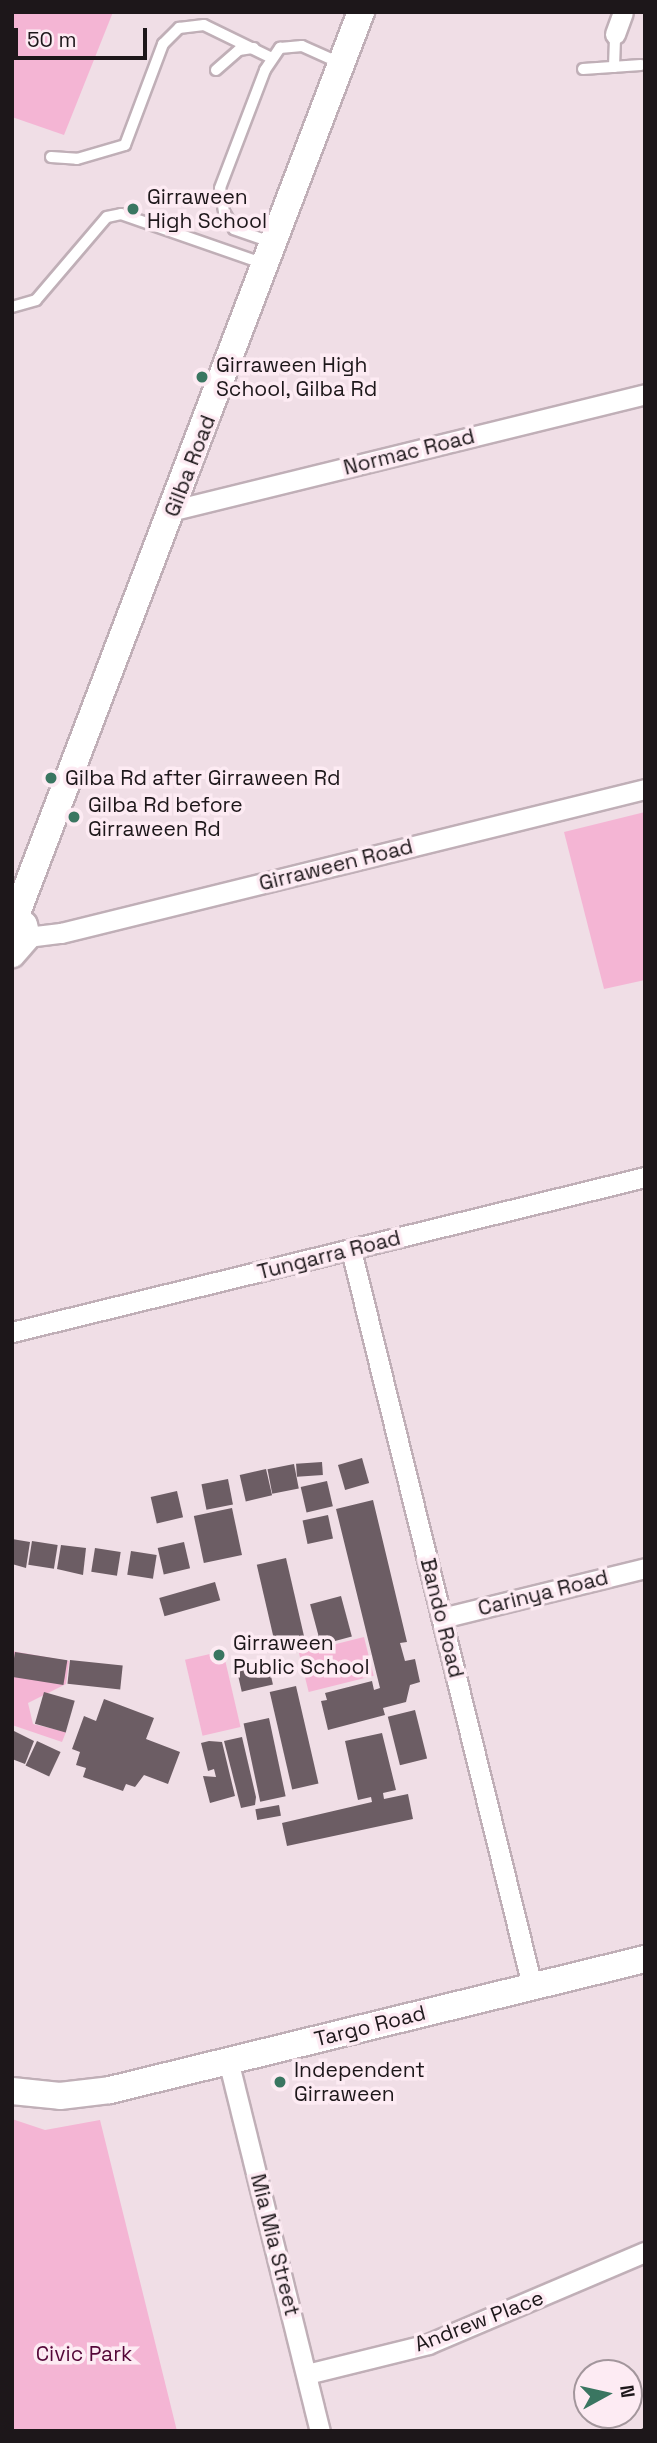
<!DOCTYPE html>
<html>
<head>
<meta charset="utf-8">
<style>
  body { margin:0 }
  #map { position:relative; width:657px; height:2443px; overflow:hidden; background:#f0dee6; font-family:"Space Grotesk",sans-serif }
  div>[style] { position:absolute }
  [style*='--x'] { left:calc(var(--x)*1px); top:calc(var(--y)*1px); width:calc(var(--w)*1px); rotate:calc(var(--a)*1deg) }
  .green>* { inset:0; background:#f4b5d4; transform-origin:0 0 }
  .building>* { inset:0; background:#6c5d64; transform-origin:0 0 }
  .roads { filter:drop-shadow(2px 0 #c0afb7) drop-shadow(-2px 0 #c0afb7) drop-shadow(0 2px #c0afb7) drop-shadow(0 -2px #c0afb7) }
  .lane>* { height:10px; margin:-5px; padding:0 5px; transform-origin:5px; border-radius:5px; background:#fff }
  .street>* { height:19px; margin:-9.5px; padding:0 9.5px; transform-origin:9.5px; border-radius:9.5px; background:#fff }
  .secondary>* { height:26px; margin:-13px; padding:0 13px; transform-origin:13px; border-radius:13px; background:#fff }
  .rail>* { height:5px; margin-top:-2.5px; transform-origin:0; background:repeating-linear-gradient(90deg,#5e5459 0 3.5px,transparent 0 10.5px) }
  .dots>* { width:19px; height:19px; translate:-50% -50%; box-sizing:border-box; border:4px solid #fdebf3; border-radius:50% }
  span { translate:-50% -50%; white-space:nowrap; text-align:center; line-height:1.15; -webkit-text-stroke:7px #fdebf3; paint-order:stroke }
  .poi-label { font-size:21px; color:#1d171a }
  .left { translate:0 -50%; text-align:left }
  .street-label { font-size:21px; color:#1d171a }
  .park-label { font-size:21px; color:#540738 }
  .frame { position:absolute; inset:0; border:14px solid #1d171a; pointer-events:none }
  .north { position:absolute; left:573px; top:2359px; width:70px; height:70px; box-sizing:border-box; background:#fdebf3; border:2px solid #a3969c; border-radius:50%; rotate:82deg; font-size:19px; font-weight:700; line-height:28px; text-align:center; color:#1d171a }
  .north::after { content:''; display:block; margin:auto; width:24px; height:32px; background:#3a7661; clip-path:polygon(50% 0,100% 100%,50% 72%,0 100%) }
  .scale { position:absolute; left:14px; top:28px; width:133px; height:32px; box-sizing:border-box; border:4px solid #1d171a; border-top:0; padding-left:9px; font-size:21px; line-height:24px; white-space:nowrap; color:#1d171a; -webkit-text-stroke:5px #fdebf3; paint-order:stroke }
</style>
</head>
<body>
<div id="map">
  <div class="green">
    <i style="clip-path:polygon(12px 12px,113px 12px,64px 135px,12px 117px)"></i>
    <i style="clip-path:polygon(645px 812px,645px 980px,604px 989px,564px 832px)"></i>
    <i style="left:364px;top:1637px;width:40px;height:67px;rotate:76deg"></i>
    <i style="clip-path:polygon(12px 1651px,69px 1661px,66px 1684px,28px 1703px,33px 1724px,66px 1732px,62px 1742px,12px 1725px)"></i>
    <i style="left:223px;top:1651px;width:78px;height:39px;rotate:77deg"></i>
    <i style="clip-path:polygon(12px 2119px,45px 2130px,100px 2120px,177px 2431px,12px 2431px)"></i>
  </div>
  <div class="building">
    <i style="left:362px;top:1458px;width:26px;height:25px;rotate:74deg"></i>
    <i style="left:322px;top:1462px;width:13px;height:26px;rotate:86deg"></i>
    <i style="left:294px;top:1464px;width:25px;height:27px;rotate:79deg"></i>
    <i style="left:266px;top:1469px;width:27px;height:27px;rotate:77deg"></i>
    <i style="left:228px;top:1479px;width:26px;height:27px;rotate:79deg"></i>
    <i style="left:327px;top:1481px;width:26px;height:27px;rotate:77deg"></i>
    <i style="left:177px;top:1491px;width:27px;height:27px;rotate:77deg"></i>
    <i style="clip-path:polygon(373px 1500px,407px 1642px,400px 1643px,405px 1661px,415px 1659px,420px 1682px,410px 1685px,406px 1702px,383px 1708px,385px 1715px,328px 1730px,321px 1701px,327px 1700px,325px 1693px,372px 1681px,374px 1690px,380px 1688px,336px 1509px)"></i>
    <i style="left:232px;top:1508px;width:48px;height:39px;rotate:78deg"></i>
    <i style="left:328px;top:1515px;width:24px;height:26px;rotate:78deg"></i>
    <i style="clip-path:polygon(12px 1539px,30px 1542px,26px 1568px,12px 1564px)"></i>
    <i style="left:32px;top:1541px;width:26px;height:24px;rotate:9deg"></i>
    <i style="left:184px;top:1542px;width:27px;height:27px;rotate:77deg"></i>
    <i style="clip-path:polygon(61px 1545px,86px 1548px,83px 1575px,57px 1569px)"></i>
    <i style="left:95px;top:1548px;width:26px;height:24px;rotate:9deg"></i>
    <i style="left:131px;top:1551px;width:26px;height:24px;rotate:9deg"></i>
    <i style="left:286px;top:1558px;width:90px;height:30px;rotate:77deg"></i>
    <i style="left:215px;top:1582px;width:19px;height:58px;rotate:74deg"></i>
    <i style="left:341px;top:1596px;width:42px;height:32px;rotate:75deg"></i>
    <i style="left:15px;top:1652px;width:53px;height:25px;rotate:9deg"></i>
    <i style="left:70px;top:1660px;width:53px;height:24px;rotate:6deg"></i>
    <i style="left:268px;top:1663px;width:22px;height:32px;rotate:77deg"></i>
    <i style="left:296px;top:1686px;width:100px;height:27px;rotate:77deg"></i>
    <i style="left:44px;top:1692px;width:32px;height:33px;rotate:16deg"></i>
    <i style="clip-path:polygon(104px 1699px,154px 1718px,146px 1739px,180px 1752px,168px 1784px,144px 1775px,135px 1787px,126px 1784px,123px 1791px,83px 1777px,86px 1768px,76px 1765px,80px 1752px,72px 1749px,84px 1716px,96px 1721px)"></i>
    <i style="left:415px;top:1710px;width:50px;height:28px;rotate:76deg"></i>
    <i style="left:269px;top:1718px;width:80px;height:26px;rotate:78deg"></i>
    <i style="clip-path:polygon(12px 1730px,34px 1741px,25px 1764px,12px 1759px)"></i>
    <i style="clip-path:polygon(382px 1733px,396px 1790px,383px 1793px,384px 1799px,408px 1794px,413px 1819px,287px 1846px,282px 1823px,372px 1802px,371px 1797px,358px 1800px,345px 1741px)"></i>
    <i style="clip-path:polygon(242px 1737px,256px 1797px,255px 1805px,241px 1808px,224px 1741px)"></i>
    <i style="left:37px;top:1741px;width:26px;height:27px;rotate:25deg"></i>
    <i style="clip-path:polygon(209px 1741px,222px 1742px,235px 1796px,210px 1803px,203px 1776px,216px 1777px,214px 1769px,208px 1771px,201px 1743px)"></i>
    <i style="left:279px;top:1805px;width:11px;height:24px;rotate:80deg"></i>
  </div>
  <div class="roads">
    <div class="lane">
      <i style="--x:614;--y:67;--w:33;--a:-88"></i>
      <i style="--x:583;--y:69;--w:58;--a:-3.9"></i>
      <i style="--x:216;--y:70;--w:30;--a:-41"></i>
      <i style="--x:239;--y:50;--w:15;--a:-8"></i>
      <i style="--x:51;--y:157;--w:26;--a:4"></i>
      <i style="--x:77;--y:159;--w:50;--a:-16.3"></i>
      <i style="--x:125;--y:145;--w:108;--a:-69.4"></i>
      <i style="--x:163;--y:44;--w:23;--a:-45"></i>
      <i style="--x:179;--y:28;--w:25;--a:-7"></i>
      <i style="--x:204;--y:25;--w:73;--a:25.9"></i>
      <i style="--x:271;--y:242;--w:39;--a:-161"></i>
      <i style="--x:234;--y:229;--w:20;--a:-120"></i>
      <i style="--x:224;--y:212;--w:24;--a:-99"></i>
      <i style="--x:220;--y:188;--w:126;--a:-69.1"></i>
      <i style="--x:265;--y:70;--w:27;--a:-56"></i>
      <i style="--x:280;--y:48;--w:22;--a:-5"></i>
      <i style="--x:302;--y:46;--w:42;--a:24.1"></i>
      <i style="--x:12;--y:307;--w:25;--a:-16"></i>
      <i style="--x:36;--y:300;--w:109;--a:-49.5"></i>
      <i style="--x:107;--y:217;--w:14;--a:-12"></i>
      <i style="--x:121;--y:214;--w:149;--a:19.2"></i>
    </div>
    <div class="street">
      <i style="--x:615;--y:34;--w:23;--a:-70"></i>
      <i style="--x:174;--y:510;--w:485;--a:-13.8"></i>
      <i style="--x:27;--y:937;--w:34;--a:-7"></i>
      <i style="--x:61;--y:933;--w:601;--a:-13.85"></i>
      <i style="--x:351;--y:1250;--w:758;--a:76.18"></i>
      <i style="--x:12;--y:1332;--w:652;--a:-13.76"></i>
      <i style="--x:442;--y:1618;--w:209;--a:-13.8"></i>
      <i style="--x:228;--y:2060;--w:382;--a:76.1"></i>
      <i style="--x:307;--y:2374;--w:125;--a:-13.9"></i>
      <i style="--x:428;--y:2344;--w:236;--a:-23"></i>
    </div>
    <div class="secondary">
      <i style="--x:12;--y:917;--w:14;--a:34"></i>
      <i style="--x:24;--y:925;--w:12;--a:76"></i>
      <i style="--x:27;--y:937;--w:23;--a:131"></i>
      <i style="--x:15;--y:918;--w:970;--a:-69.1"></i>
      <i style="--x:12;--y:2091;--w:48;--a:5.9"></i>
      <i style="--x:60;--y:2096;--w:50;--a:-6.8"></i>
      <i style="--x:110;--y:2090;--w:551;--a:-13.76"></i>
    </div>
  </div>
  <div class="rail">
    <i style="--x:642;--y:2431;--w:4;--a:-34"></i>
  </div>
  <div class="dots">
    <i style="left:133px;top:209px;background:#3a7661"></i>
    <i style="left:202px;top:377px;background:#3a7661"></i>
    <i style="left:51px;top:778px;background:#3a7661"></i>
    <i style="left:74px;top:817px;background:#3a7661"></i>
    <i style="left:219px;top:1655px;background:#3a7661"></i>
    <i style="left:280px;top:2082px;background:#3a7661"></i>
  </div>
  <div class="poi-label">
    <span class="left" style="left:147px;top:209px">Girraween<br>High School</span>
    <span class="left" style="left:216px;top:377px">Girraween High<br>School, Gilba Rd</span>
    <span class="left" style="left:65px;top:778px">Gilba Rd after Girraween Rd</span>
    <span class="left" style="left:88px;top:817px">Gilba Rd before<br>Girraween Rd</span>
    <span class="left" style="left:233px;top:1655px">Girraween<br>Public School</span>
    <span class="left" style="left:294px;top:2082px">Independent<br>Girraween</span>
  </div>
  <div class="street-label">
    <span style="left:409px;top:452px;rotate:-14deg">Normac Road</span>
    <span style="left:190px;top:466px;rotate:-69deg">Gilba Road</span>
    <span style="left:336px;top:865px;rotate:-14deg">Girraween Road</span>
    <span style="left:329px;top:1255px;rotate:-14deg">Tungarra Road</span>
    <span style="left:543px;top:1593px;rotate:-14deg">Carinya Road</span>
    <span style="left:442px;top:1618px;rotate:76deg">Bando Road</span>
    <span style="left:370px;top:2026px;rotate:-14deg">Targo Road</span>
    <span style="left:275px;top:2245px;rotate:76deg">Mia Mia Street</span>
    <span style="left:479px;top:2321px;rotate:-21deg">Andrew Place</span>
  </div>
  <div class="park-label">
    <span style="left:84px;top:2354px">Civic Park</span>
  </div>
  <div class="frame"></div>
  <div class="north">N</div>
  <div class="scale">50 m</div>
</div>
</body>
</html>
